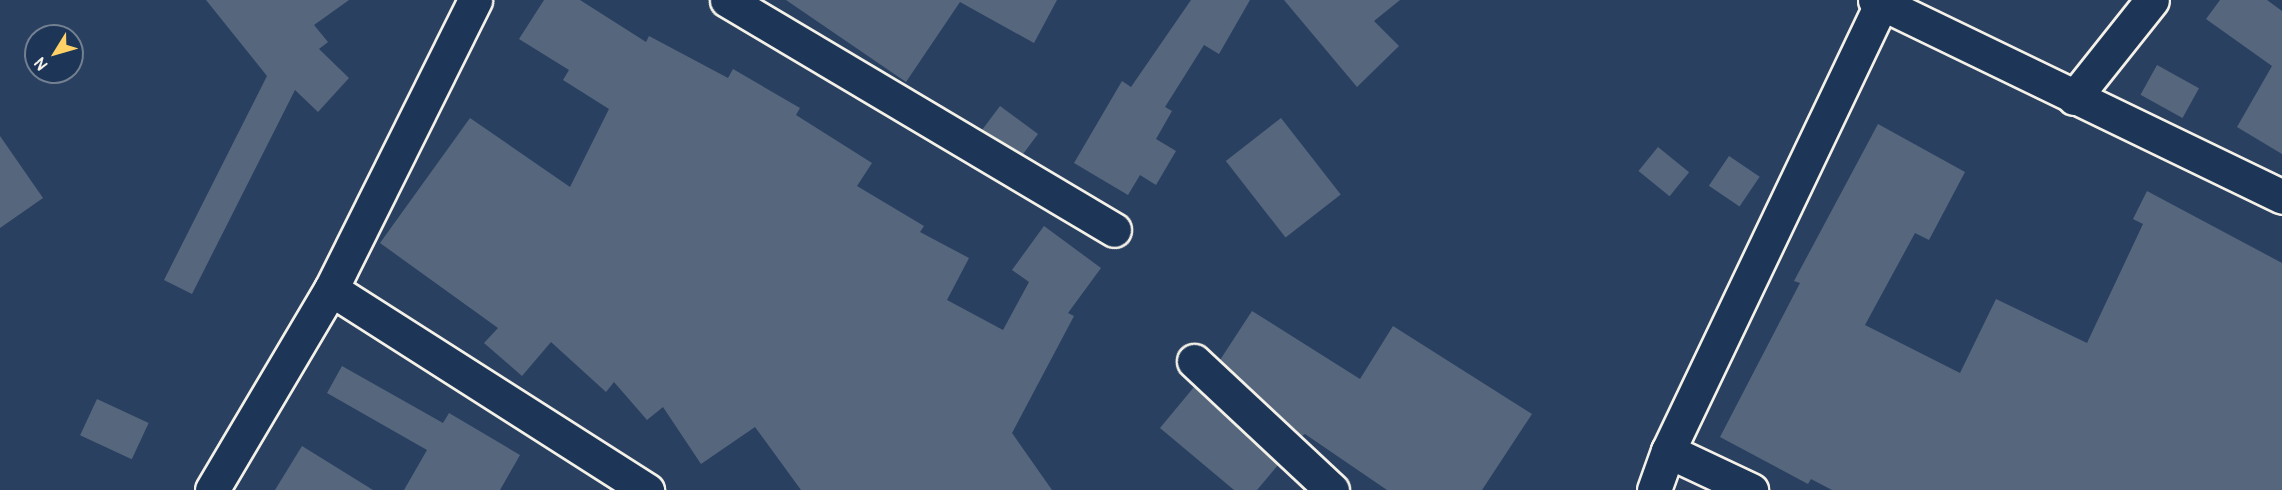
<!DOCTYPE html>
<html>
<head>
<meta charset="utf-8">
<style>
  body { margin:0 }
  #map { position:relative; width:2282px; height:490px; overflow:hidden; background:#2a4060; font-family:Pangolin,sans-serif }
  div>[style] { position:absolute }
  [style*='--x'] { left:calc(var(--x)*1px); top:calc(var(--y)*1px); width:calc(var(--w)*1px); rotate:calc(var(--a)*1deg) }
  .building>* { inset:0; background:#56677d; transform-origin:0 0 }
  .roads { filter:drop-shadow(2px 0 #f4f1e8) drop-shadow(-2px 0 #f4f1e8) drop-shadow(0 2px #f4f1e8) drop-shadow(0 -2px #f4f1e8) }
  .minor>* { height:33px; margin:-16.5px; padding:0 16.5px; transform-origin:16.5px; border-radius:16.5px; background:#1d3557 }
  span { translate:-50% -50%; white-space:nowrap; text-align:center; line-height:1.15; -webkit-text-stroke:4.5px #1d3557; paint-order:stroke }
  .north { position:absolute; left:24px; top:24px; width:60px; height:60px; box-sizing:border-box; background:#1d3557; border:2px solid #738091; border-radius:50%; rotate:233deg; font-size:16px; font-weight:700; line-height:24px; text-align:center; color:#f4f1e8 }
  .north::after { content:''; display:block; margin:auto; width:21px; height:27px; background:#ffd166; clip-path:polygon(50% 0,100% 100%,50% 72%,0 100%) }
</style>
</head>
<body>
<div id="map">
  <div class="building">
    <i style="clip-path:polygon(206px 0,349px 0,314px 25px,328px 42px,319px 49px,349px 78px,318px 112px,295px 90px,192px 294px,164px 280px,267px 76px)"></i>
    <i style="clip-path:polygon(544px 0,580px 0,646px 42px,649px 36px,728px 78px,733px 69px,800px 108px,796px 115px,872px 163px,857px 186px,924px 226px,920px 232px,969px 258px,947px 300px,1003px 330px,1029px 282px,1012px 270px,1044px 226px,1101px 268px,1068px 313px,1074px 316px,1012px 433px,1052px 490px,801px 490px,755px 427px,701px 464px,663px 407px,647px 420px,614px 382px,606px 392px,551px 342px,522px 376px,484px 343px,498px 328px,380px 243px,470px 118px,570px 187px,609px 109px,563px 80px,569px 70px,519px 39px)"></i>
    <i style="clip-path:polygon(786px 0,1057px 0,1034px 43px,960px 2px,906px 82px)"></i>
    <i style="clip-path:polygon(1191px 0,1250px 0,1219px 54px,1204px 45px,1165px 107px,1172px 111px,1156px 139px,1176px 151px,1156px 185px,1140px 175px,1128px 195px,1074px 163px,1122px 81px,1131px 87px)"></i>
    <i style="clip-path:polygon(1284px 0,1400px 0,1374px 21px,1399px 46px,1357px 87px)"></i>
    <i style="clip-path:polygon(2220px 0,2267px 0,2282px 11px,2282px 154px,2237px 127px,2272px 66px,2206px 19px)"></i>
    <i style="left:2157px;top:65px;width:48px;height:34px;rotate:29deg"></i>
    <i style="clip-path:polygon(1000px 106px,1038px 134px,1023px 154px,982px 130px)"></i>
    <i style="left:1281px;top:118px;width:97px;height:70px;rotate:52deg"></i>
    <i style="clip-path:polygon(1878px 124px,1965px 172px,1929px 240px,1915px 233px,1865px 325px,1960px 373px,1996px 299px,2087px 343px,2143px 224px,2133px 219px,2147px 191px,2282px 263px,2282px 490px,1832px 490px,1811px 479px,1808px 484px,1720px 437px,1800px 283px,1794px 281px)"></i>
    <i style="clip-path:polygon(0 136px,43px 198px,0 228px)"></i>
    <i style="left:1658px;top:147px;width:40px;height:31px;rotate:39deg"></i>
    <i style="left:1729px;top:156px;width:37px;height:36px;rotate:34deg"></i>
    <i style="clip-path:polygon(1252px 311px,1360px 379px,1393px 326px,1532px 414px,1482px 490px,1387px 490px,1305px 434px,1302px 436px,1220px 360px)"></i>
    <i style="clip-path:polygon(342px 366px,443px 423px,449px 413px,520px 455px,500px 490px,404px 490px,427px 450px,327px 393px)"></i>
    <i style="clip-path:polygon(1194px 387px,1278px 465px,1257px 490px,1234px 490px,1160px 428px)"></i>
    <i style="left:97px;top:399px;width:57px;height:40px;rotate:25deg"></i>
    <i style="clip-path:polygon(302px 446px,373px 490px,275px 490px)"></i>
  </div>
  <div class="roads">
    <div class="minor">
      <i style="--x:727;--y:0;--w:450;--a:30.7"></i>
      <i style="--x:1875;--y:0;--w:452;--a:25.8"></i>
      <i style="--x:2074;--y:98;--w:125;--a:-51.5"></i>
      <i style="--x:331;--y:289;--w:375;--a:32.5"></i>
      <i style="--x:1194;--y:361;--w:189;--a:43.1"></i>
      <i style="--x:1668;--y:451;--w:92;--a:25.2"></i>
      <i style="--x:212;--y:490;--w:234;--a:-59.4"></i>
      <i style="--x:331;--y:289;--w:323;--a:-63.5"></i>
      <i style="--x:1654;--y:490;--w:41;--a:-70.3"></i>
      <i style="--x:1668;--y:451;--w:500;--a:-64.5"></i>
    </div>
  </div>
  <div class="north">N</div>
</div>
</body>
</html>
